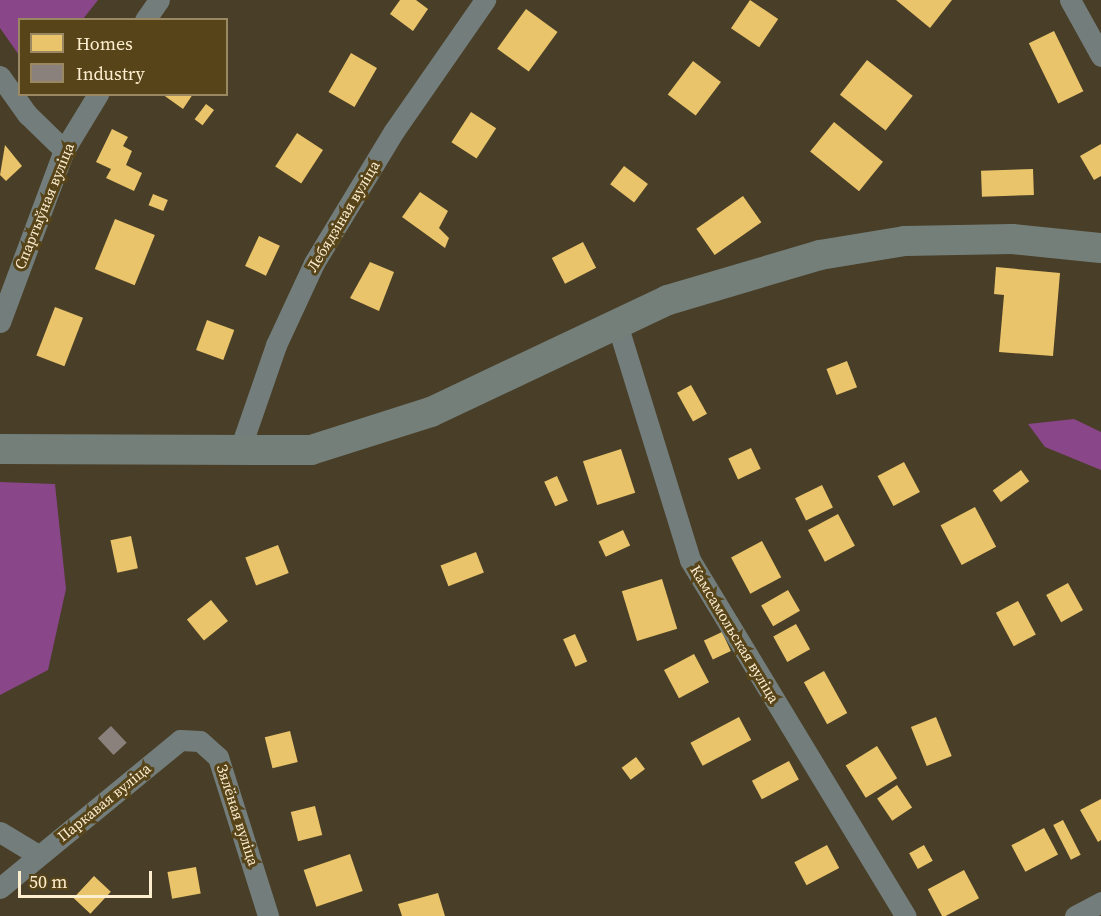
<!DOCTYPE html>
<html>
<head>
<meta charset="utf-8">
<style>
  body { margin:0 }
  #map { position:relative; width:1101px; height:916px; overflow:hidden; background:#493e27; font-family:"Source Serif 4",serif }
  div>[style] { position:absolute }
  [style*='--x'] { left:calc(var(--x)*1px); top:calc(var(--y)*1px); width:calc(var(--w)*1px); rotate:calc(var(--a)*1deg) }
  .green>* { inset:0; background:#894688 }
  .homes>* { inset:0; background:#e9c46a; transform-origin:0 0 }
  .industry>* { inset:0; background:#8a817c; transform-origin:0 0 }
  .street>* { height:21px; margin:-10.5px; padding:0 10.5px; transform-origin:10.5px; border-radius:10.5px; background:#737e7c }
  .secondary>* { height:30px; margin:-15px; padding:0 15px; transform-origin:15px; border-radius:15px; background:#747f7a }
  span { translate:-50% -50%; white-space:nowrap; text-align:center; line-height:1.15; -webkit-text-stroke:6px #574419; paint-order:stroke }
  .street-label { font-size:15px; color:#fdeed0 }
  .legend { position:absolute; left:18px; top:18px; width:210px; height:78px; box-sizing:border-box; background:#574419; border:2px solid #998862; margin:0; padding:8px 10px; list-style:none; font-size:18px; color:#fdeed0 }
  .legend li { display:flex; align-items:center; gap:12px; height:30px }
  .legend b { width:30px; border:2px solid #998862 }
  .scale { position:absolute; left:18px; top:871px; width:134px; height:27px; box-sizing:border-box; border:3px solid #fdeed0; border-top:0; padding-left:8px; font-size:18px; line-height:21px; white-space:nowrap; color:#fdeed0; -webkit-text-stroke:4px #574419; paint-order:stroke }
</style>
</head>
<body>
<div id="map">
  <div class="green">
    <i style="clip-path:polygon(0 0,98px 0,83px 19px,20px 20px,19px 55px,0 28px)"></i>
    <i style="clip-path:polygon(1074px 419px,1101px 432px,1101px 470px,1045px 447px,1028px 424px)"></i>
    <i style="clip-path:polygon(0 482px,55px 484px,66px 589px,48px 670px,0 695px)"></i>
  </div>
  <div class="homes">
    <i style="clip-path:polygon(400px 0,416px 0,428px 9px,413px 31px,390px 14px)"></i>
    <i style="left:750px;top:0;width:34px;height:34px;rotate:34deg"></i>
    <i style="clip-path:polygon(896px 0,952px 0,930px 28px)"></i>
    <i style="left:526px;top:9px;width:39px;height:49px;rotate:36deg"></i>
    <i style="left:1054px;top:31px;width:67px;height:28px;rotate:64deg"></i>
    <i style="left:351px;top:53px;width:30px;height:45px;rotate:30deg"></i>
    <i style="left:867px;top:60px;width:58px;height:44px;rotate:38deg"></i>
    <i style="left:693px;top:61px;width:35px;height:42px;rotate:37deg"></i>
    <i style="clip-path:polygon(162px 94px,193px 94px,183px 109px)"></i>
    <i style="left:206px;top:104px;width:10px;height:19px;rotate:37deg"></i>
    <i style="left:471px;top:112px;width:30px;height:36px;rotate:33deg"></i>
    <i style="left:834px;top:122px;width:63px;height:38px;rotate:39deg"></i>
    <i style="clip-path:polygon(112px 129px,128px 137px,123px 146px,132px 151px,126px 165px,142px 173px,134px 191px,106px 178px,111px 169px,96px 162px)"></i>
    <i style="left:297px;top:133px;width:31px;height:40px;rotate:33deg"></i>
    <i style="clip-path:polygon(1101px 144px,1101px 176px,1094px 180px,1080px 156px)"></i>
    <i style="clip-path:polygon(5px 145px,22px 166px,6px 181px,0 175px)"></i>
    <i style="left:624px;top:166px;width:30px;height:23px;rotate:37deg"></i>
    <i style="left:1033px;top:169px;width:26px;height:52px;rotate:88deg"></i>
    <i style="clip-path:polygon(420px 192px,448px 211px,439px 228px,449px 238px,445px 248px,402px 217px)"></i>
    <i style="left:153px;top:194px;width:16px;height:12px;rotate:22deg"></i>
    <i style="left:743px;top:196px;width:32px;height:57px;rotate:55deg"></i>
    <i style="left:115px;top:219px;width:43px;height:54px;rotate:22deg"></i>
    <i style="left:259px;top:236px;width:23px;height:33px;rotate:25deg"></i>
    <i style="left:583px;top:242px;width:29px;height:35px;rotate:63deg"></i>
    <i style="clip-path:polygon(370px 262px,394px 272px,379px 311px,350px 298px)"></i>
    <i style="clip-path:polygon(996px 267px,1060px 273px,1053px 356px,999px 352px,1004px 295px,994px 294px)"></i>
    <i style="left:55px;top:307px;width:30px;height:52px;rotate:21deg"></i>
    <i style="left:207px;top:320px;width:29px;height:32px;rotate:20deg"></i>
    <i style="left:847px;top:361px;width:28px;height:22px;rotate:69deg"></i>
    <i style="left:691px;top:385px;width:33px;height:16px;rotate:61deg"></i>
    <i style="left:751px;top:448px;width:23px;height:25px;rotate:65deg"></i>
    <i style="left:621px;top:449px;width:46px;height:40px;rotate:72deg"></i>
    <i style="left:904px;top:462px;width:34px;height:30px;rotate:62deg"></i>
    <i style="left:1021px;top:470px;width:14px;height:35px;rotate:54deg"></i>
    <i style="left:557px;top:476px;width:27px;height:14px;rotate:66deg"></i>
    <i style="left:822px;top:485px;width:25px;height:30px;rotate:64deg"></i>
    <i style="left:975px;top:507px;width:45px;height:39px;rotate:62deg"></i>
    <i style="left:838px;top:514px;width:36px;height:34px;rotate:62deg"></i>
    <i style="left:623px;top:530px;width:17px;height:27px;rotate:65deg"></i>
    <i style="left:131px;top:536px;width:33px;height:21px;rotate:78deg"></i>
    <i style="left:762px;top:541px;width:41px;height:35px;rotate:62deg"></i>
    <i style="left:278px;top:545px;width:30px;height:35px;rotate:69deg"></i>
    <i style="left:476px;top:552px;width:22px;height:38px;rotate:69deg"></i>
    <i style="left:662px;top:579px;width:52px;height:42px;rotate:73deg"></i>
    <i style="left:1068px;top:583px;width:31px;height:25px;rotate:61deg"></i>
    <i style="left:788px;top:590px;width:24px;height:31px;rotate:60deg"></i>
    <i style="left:211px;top:600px;width:27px;height:31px;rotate:51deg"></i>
    <i style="left:1018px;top:601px;width:38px;height:25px;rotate:62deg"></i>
    <i style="left:796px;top:624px;width:29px;height:26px;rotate:61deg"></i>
    <i style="left:722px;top:632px;width:21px;height:20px;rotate:65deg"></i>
    <i style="left:575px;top:634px;width:30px;height:13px;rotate:66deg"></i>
    <i style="left:694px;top:654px;width:32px;height:34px;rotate:62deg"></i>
    <i style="left:824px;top:671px;width:48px;height:23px;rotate:61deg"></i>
    <i style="left:739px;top:717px;width:26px;height:55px;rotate:62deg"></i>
    <i style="left:936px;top:717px;width:42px;height:27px;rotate:68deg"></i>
    <i style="left:290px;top:731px;width:32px;height:26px;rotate:76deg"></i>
    <i style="left:877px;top:746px;width:38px;height:37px;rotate:58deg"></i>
    <i style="left:636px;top:757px;width:15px;height:18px;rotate:53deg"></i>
    <i style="left:789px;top:761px;width:21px;height:42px;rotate:62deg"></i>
    <i style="left:897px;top:785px;width:27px;height:24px;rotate:56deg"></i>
    <i style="clip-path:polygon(1101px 799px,1101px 840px,1098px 842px,1080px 810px)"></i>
    <i style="left:315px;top:806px;width:30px;height:25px;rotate:76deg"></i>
    <i style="left:1063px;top:820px;width:39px;height:11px;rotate:63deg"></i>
    <i style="left:1044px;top:828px;width:30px;height:37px;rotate:62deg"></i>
    <i style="left:827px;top:845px;width:26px;height:37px;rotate:62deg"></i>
    <i style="left:924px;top:845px;width:18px;height:17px;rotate:61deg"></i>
    <i style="left:350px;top:854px;width:39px;height:49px;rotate:71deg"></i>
    <i style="left:196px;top:867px;width:27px;height:29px;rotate:80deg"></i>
    <i style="left:964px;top:870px;width:32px;height:41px;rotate:62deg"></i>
    <i style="left:94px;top:876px;width:23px;height:30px;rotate:43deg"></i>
    <i style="clip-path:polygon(438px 893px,445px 916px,402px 916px,398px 904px)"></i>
  </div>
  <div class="industry">
    <i style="left:111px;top:726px;width:23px;height:18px;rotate:47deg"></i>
  </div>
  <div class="street">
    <i style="--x:1070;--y:0;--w:64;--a:61"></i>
    <i style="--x:145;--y:20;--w:24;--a:-55"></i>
    <i style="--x:0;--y:76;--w:47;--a:54.6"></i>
    <i style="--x:27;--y:114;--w:52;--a:44.2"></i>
    <i style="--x:0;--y:322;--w:184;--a:-69.6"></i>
    <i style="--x:64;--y:150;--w:66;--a:-58.7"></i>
    <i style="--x:618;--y:327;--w:244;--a:72.8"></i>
    <i style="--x:690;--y:560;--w:416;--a:58.8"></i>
    <i style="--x:239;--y:452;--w:113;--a:-70.9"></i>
    <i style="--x:276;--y:345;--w:90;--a:-65.1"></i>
    <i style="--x:314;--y:263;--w:154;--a:-58.8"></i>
    <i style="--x:394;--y:131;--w:160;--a:-55.2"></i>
    <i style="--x:0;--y:832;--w:44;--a:31.2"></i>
    <i style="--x:0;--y:888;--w:233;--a:-39.4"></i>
    <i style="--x:180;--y:740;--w:20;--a:3"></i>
    <i style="--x:200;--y:741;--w:24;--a:42"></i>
    <i style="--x:218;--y:757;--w:167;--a:72.5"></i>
    <i style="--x:1075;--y:916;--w:30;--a:-28"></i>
  </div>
  <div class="secondary">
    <i style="--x:0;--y:449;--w:311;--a:0.2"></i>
    <i style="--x:311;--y:450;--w:126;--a:-17.6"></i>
    <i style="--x:431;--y:412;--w:262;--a:-25.3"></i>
    <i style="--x:668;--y:300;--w:159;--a:-16.5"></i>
    <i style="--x:820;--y:255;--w:86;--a:-9.4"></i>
    <i style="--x:905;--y:241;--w:107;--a:-1.1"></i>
    <i style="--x:1012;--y:239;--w:89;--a:5.8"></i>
  </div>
  <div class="street-label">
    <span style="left:44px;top:206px;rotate:-68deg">Спартыўная вуліца</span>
    <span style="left:343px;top:216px;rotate:-59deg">Лебядзіная вуліца</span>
    <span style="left:735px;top:634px;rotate:59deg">Камсамольская вуліца</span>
    <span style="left:104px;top:802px;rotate:-39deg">Паркавая вуліца</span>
    <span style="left:238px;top:815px;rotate:72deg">Зялёная вуліца</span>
  </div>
  <ul class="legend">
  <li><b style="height:16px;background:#e9c46a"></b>Homes</li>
  <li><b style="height:16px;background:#8a817c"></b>Industry</li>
  </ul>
  <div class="scale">50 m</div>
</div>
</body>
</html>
